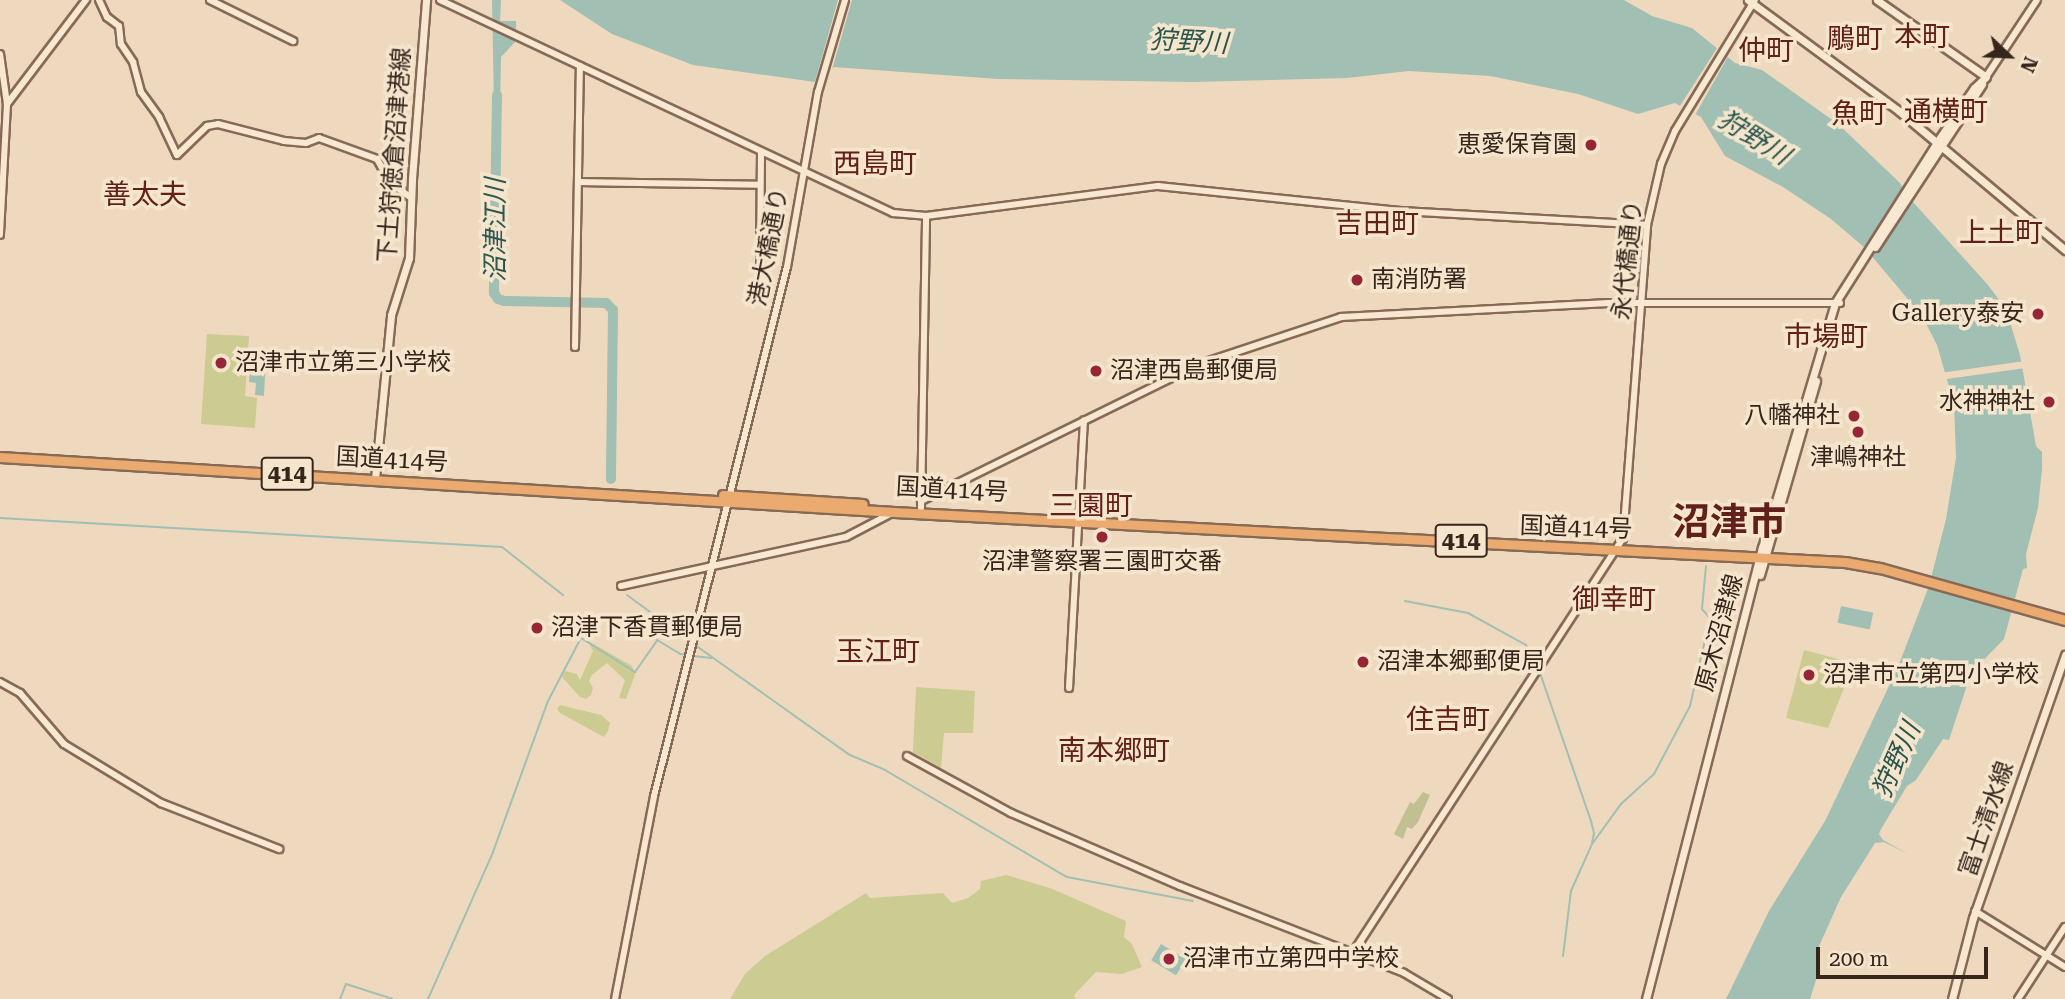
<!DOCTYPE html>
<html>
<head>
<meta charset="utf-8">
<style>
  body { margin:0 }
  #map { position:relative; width:2065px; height:999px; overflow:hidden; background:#eed9be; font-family:"Roboto Serif","Noto Sans JP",serif }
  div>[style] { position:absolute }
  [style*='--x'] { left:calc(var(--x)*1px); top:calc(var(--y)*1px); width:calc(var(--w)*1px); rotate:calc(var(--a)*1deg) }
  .green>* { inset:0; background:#cccb92 }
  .cemetery>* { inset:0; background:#c0c092 }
  .water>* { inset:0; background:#a1bfb3; transform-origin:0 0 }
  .pier>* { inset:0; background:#eed9be; transform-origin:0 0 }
  .stream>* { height:2px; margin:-1px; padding:0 1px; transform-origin:1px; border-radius:1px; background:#a1bfb3 }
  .river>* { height:10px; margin:-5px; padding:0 5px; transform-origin:5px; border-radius:5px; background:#a1bfb3 }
  .roads { filter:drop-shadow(2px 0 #866a56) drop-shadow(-2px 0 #866a56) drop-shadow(0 2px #866a56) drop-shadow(0 -2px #866a56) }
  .tertiary>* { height:6px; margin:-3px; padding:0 3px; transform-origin:3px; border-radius:3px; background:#f9e8d1 }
  .secondary>* { height:7px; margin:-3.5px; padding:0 3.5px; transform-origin:3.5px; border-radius:3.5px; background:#f9e8d1 }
  .trunk>* { height:9px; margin:-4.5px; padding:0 4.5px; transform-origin:4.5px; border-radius:4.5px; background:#eaaa70 }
  .dots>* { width:19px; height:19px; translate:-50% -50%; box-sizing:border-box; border:4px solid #f5e5cd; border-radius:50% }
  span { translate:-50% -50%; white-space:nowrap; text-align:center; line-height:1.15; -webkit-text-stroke:7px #f5e5cd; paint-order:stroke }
  .shield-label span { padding:2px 5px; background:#f5e5cd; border:2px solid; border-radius:5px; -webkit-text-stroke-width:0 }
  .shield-label { font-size:23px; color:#35251b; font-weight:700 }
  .poi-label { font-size:24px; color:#35251b }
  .right { translate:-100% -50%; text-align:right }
  .left { translate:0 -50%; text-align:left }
  .street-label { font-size:24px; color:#35251b }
  .water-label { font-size:26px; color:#2a554d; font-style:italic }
  .quarter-label { font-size:28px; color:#62201a }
  .town-label { font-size:38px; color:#62201a; font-weight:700 }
  .north { position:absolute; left:1974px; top:21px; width:70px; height:70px; -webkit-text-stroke:5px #f5e5cd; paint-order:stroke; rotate:113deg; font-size:19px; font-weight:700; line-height:28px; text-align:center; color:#35251b }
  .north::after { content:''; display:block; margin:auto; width:24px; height:32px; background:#35251b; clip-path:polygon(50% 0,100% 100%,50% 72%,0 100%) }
  .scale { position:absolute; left:1816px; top:947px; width:172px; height:32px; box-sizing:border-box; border:4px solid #35251b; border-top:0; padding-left:9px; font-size:21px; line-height:24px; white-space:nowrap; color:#35251b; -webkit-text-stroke:5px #f5e5cd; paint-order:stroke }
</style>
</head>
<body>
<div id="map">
  <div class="green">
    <i style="clip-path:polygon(207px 334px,249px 336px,245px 396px,257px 398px,255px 428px,201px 424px)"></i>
    <i style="clip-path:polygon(588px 641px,632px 666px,635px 675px,626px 699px,619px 698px,625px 680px,607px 663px,592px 675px,589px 681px,593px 688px,591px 695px,586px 699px,580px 697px,562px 677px,565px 671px,577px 674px,580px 680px,593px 651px)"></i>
    <i style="clip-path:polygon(1804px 650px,1854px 663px,1828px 728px,1786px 718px)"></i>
    <i style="clip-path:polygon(916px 687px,975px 691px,973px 733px,944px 733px,941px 768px,913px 752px)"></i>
    <i style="clip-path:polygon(560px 705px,601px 715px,610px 723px,608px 731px,604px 737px,560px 713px,557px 709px)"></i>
    <i style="clip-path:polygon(1006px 875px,1050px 888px,1126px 921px,1124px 937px,1132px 944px,1142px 967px,1122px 974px,1096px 972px,1074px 995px,1076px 999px,730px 999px,745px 974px,765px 956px,866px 893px,870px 898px,943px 893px,952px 903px,968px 898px,980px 889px,981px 881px)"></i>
  </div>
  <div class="cemetery">
    <i style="clip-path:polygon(1423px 792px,1430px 795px,1418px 822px,1412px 829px,1407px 827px,1403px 839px,1394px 834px,1410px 802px,1414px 804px)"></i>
  </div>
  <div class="water">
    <i style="clip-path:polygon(492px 0,501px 0,500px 21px,516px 21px,516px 41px,501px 57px,500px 106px,494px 106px)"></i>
    <i style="clip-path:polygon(560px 0,1624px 0,1652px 16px,1692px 28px,1735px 63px,1762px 70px,1838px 124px,1899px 182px,1913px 202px,1988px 285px,2006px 309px,2020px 355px,2036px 446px,2042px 452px,2042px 469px,2038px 508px,2026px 554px,2027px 568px,2023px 569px,2004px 639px,1971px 673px,1949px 740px,1943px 739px,1916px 780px,1907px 786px,1881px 829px,1879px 834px,1883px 840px,1908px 854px,1884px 842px,1875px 843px,1841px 897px,1816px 953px,1818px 974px,1810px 999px,1726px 999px,1769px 911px,1825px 821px,1898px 667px,1929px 586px,1946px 519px,1956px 458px,1954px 404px,1937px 345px,1922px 316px,1865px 248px,1831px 219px,1783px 187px,1725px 156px,1701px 117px,1675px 103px,1638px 114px,1578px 94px,1490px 76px,1409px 71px,1347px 78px,1192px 82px,998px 79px,834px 67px,815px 82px,693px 65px,612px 34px)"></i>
    <i style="clip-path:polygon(251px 353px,266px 353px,264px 396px,255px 395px,256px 383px,249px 382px)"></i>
    <i style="left:1841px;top:606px;width:33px;height:17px;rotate:12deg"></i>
    <i style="left:1161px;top:944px;width:29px;height:19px;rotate:31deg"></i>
  </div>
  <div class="pier">
    <i style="clip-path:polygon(838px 0,852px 0,831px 73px,814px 85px)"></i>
    <i style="clip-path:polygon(1719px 45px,1730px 53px,1694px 117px,1678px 109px)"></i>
    <i style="left:2025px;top:361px;width:7px;height:84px;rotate:82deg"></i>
    <i style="left:1929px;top:576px;width:94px;height:12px;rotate:15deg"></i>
  </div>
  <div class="stream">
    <i style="--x:0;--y:518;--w:503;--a:3.31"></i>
    <i style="--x:502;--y:547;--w:78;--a:38.2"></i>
    <i style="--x:627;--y:595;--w:79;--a:36.3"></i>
    <i style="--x:1405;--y:601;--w:64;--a:10.8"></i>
    <i style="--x:1468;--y:613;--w:66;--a:28.9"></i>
    <i style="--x:1526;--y:645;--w:22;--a:58"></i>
    <i style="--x:695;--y:645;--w:190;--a:35.4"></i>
    <i style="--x:850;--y:755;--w:38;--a:23"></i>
    <i style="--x:885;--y:770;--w:211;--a:30.5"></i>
    <i style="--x:1067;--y:877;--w:128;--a:10.8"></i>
    <i style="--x:693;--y:656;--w:19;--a:6"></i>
    <i style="--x:1539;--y:670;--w:160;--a:71"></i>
    <i style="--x:1591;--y:821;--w:12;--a:76"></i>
    <i style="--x:1594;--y:833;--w:10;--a:101"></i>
    <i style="--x:1563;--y:956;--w:65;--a:-83"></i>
    <i style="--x:1571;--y:891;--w:51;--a:-65.9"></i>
    <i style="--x:1592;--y:844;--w:49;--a:-54.1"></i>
    <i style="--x:1621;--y:804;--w:45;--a:-42.3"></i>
    <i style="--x:1654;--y:774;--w:77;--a:-62.1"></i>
    <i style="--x:1690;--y:706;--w:90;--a:-77.2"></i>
    <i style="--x:1710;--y:618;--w:12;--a:-132"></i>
    <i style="--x:1702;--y:609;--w:43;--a:-84.7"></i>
    <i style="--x:340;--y:999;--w:16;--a:-68"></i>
    <i style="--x:346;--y:984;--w:49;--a:17.7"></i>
    <i style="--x:428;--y:999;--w:161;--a:-66.1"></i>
    <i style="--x:493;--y:852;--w:161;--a:-70"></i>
    <i style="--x:548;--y:701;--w:71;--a:-62.4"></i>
    <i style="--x:581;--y:638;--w:64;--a:32.2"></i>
    <i style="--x:635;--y:672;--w:39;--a:-55"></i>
    <i style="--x:657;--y:640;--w:27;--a:31"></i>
    <i style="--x:680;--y:654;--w:8;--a:7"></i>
  </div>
  <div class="river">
    <i style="--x:497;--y:95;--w:198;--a:90.9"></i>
    <i style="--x:494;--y:293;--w:7;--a:56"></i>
    <i style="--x:498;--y:299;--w:6;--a:18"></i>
    <i style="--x:504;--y:301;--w:102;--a:1.1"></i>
    <i style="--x:606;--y:303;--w:10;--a:45"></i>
    <i style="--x:613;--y:310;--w:169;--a:90.7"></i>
  </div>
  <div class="roads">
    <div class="tertiary">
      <i style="--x:99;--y:0;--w:19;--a:65"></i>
      <i style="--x:107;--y:17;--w:15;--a:37"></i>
      <i style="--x:119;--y:26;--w:18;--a:84"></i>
      <i style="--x:121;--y:44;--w:22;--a:56"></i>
      <i style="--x:133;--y:62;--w:31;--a:75"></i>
      <i style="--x:141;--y:92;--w:31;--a:54"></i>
      <i style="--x:159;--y:117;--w:42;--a:64.7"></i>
      <i style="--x:177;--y:155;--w:42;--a:-44"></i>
      <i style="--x:207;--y:126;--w:11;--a:-10"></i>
      <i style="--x:218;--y:124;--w:68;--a:14.4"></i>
      <i style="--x:284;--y:141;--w:22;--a:5"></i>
      <i style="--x:306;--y:143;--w:14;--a:-21"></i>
      <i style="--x:319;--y:138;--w:62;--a:19.9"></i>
      <i style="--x:377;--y:159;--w:26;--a:61"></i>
      <i style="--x:390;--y:182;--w:26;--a:37"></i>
      <i style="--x:210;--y:0;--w:93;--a:26.3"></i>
      <i style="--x:440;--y:0;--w:501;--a:25.18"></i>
      <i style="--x:893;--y:213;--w:33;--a:5"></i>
      <i style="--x:926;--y:216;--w:234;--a:-7.4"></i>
      <i style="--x:1158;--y:186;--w:243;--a:5.9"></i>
      <i style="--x:1400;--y:211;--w:247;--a:3.2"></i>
      <i style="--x:0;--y:54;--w:50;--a:82"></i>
      <i style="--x:7;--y:104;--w:131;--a:93.1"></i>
      <i style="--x:1986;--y:77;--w:92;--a:-56.5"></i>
      <i style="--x:7;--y:104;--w:131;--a:-52.8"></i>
      <i style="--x:578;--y:182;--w:182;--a:0.9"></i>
      <i style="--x:760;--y:267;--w:114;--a:-89.5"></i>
      <i style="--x:575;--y:347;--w:281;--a:-89"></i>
      <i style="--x:921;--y:501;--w:308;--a:-26.2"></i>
      <i style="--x:1197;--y:365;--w:152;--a:-18.4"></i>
      <i style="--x:1341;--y:317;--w:268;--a:-3"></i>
      <i style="--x:1609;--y:303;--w:231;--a:0"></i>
      <i style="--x:921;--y:508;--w:292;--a:-89"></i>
      <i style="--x:621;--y:586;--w:230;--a:-12.3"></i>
      <i style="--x:846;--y:537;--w:52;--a:-27.6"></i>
      <i style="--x:0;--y:682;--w:23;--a:29"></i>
      <i style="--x:20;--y:693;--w:67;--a:49.2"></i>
      <i style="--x:64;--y:744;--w:114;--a:31.3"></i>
      <i style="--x:161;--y:803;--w:127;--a:21.3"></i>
      <i style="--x:1069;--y:688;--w:268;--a:-86.8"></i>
      <i style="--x:907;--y:756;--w:119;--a:28.7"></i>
      <i style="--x:1011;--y:813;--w:184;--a:23.4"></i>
      <i style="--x:1180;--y:886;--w:240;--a:21.2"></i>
      <i style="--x:1404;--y:973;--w:51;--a:30.6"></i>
      <i style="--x:1975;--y:911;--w:106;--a:31.9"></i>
      <i style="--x:1352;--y:954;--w:496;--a:-56.9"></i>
      <i style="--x:1623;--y:539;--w:315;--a:-85.6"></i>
      <i style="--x:1647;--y:225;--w:63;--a:-77.1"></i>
      <i style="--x:1661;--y:164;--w:36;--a:-67"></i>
      <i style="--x:1675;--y:131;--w:153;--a:-58.6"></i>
      <i style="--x:615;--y:999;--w:207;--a:-79.1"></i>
      <i style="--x:654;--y:796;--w:545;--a:-75.89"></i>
      <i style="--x:787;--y:267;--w:178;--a:-80"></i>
      <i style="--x:818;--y:92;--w:96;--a:-73.6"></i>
      <i style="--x:2018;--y:999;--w:86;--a:-56.9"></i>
    </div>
    <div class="secondary">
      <i style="--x:1748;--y:0;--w:187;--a:36.3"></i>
      <i style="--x:1899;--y:111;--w:217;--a:39.9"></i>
      <i style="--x:1877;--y:0;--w:133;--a:35.2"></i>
      <i style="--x:1875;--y:247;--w:195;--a:-56.7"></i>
      <i style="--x:375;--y:479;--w:165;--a:-84.4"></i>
      <i style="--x:391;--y:315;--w:60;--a:-72.5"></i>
      <i style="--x:409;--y:258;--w:79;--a:-87.8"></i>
      <i style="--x:412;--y:179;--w:180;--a:-85.5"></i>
      <i style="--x:1760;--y:575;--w:202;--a:-73.9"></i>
      <i style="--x:1646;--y:999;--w:466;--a:-75.6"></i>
      <i style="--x:1762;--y:548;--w:256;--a:-73.4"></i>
      <i style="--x:1835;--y:303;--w:191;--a:-57.6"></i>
      <i style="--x:1937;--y:142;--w:65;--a:-55.6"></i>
      <i style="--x:1974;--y:88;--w:16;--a:-43"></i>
      <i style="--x:1952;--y:999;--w:84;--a:-75.5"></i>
      <i style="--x:1973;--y:918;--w:279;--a:-70.7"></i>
    </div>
    <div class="trunk">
      <i style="--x:0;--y:457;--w:896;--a:3.52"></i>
      <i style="--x:894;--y:512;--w:952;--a:3.01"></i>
      <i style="--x:1845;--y:562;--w:36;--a:10"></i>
      <i style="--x:1880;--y:568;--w:192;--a:15.7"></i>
      <i style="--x:723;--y:495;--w:140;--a:3.7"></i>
    </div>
  </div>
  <div class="dots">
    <i style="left:1591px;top:145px;background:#962635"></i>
    <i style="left:1357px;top:280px;background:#962635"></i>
    <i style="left:2038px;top:314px;background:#962635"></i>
    <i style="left:221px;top:363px;background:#962635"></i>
    <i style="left:1096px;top:371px;background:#962635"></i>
    <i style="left:2049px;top:402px;background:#962635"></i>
    <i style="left:1854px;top:416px;background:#962635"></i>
    <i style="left:1858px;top:432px;background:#962635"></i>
    <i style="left:1102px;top:537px;background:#962635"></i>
    <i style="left:537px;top:628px;background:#962635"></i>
    <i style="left:1363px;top:662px;background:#962635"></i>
    <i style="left:1809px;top:675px;background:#962635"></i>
    <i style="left:1169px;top:959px;background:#962635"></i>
  </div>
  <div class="shield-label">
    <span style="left:287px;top:474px">414</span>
    <span style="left:1461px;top:541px">414</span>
  </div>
  <div class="poi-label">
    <span class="right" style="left:1577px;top:145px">恵愛保育園</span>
    <span class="left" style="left:1371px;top:280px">南消防署</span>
    <span class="right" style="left:2024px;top:314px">Gallery泰安</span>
    <span class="left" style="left:235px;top:363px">沼津市立第三小学校</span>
    <span class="left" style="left:1110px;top:371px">沼津西島郵便局</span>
    <span class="right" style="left:2035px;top:402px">水神神社</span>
    <span class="right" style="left:1840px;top:416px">八幡神社</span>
    <span style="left:1858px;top:458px">津嶋神社</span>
    <span style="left:1102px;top:562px">沼津警察署三園町交番</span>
    <span class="left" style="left:551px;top:628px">沼津下香貫郵便局</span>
    <span class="left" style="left:1377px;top:662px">沼津本郷郵便局</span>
    <span class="left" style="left:1823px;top:675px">沼津市立第四小学校</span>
    <span class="left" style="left:1183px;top:959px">沼津市立第四中学校</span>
  </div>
  <div class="street-label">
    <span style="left:395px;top:155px;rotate:-86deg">下土狩徳倉沼津港線</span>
    <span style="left:769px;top:247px;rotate:-79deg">港大橋通り</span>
    <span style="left:1628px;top:260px;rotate:-84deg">永代橋通り</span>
    <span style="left:392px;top:460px;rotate:3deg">国道414号</span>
    <span style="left:952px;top:490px;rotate:3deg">国道414号</span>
    <span style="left:1576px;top:528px;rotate:2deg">国道414号</span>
    <span style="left:1720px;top:633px;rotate:-75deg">原木沼津線</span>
    <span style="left:1987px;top:819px;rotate:-71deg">富士清水線</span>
  </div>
  <div class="water-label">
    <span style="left:1189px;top:42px;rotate:3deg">狩野川</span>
    <span style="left:1754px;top:138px;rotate:32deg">狩野川</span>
    <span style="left:496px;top:230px;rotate:-90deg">沼津江川</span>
    <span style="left:1897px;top:760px;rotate:-66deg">狩野川</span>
  </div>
  <div class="quarter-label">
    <span style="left:1922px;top:37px">本町</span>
    <span style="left:1855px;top:39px">鵰町</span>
    <span style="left:1766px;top:51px">仲町</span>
    <span style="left:1946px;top:112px">通横町</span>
    <span style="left:1859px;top:114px">魚町</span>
    <span style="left:875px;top:164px">西島町</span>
    <span style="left:145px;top:195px">善太夫</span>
    <span style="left:1377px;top:224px">吉田町</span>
    <span style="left:2001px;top:233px">上土町</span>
    <span style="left:1826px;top:337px">市場町</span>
    <span style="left:1091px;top:506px">三園町</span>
    <span style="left:1614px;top:600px">御幸町</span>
    <span style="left:878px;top:652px">玉江町</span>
    <span style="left:1448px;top:720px">住吉町</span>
    <span style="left:1114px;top:751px">南本郷町</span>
  </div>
  <div class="town-label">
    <span style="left:1729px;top:523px">沼津市</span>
  </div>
  <div class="north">N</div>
  <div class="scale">200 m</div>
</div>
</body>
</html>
